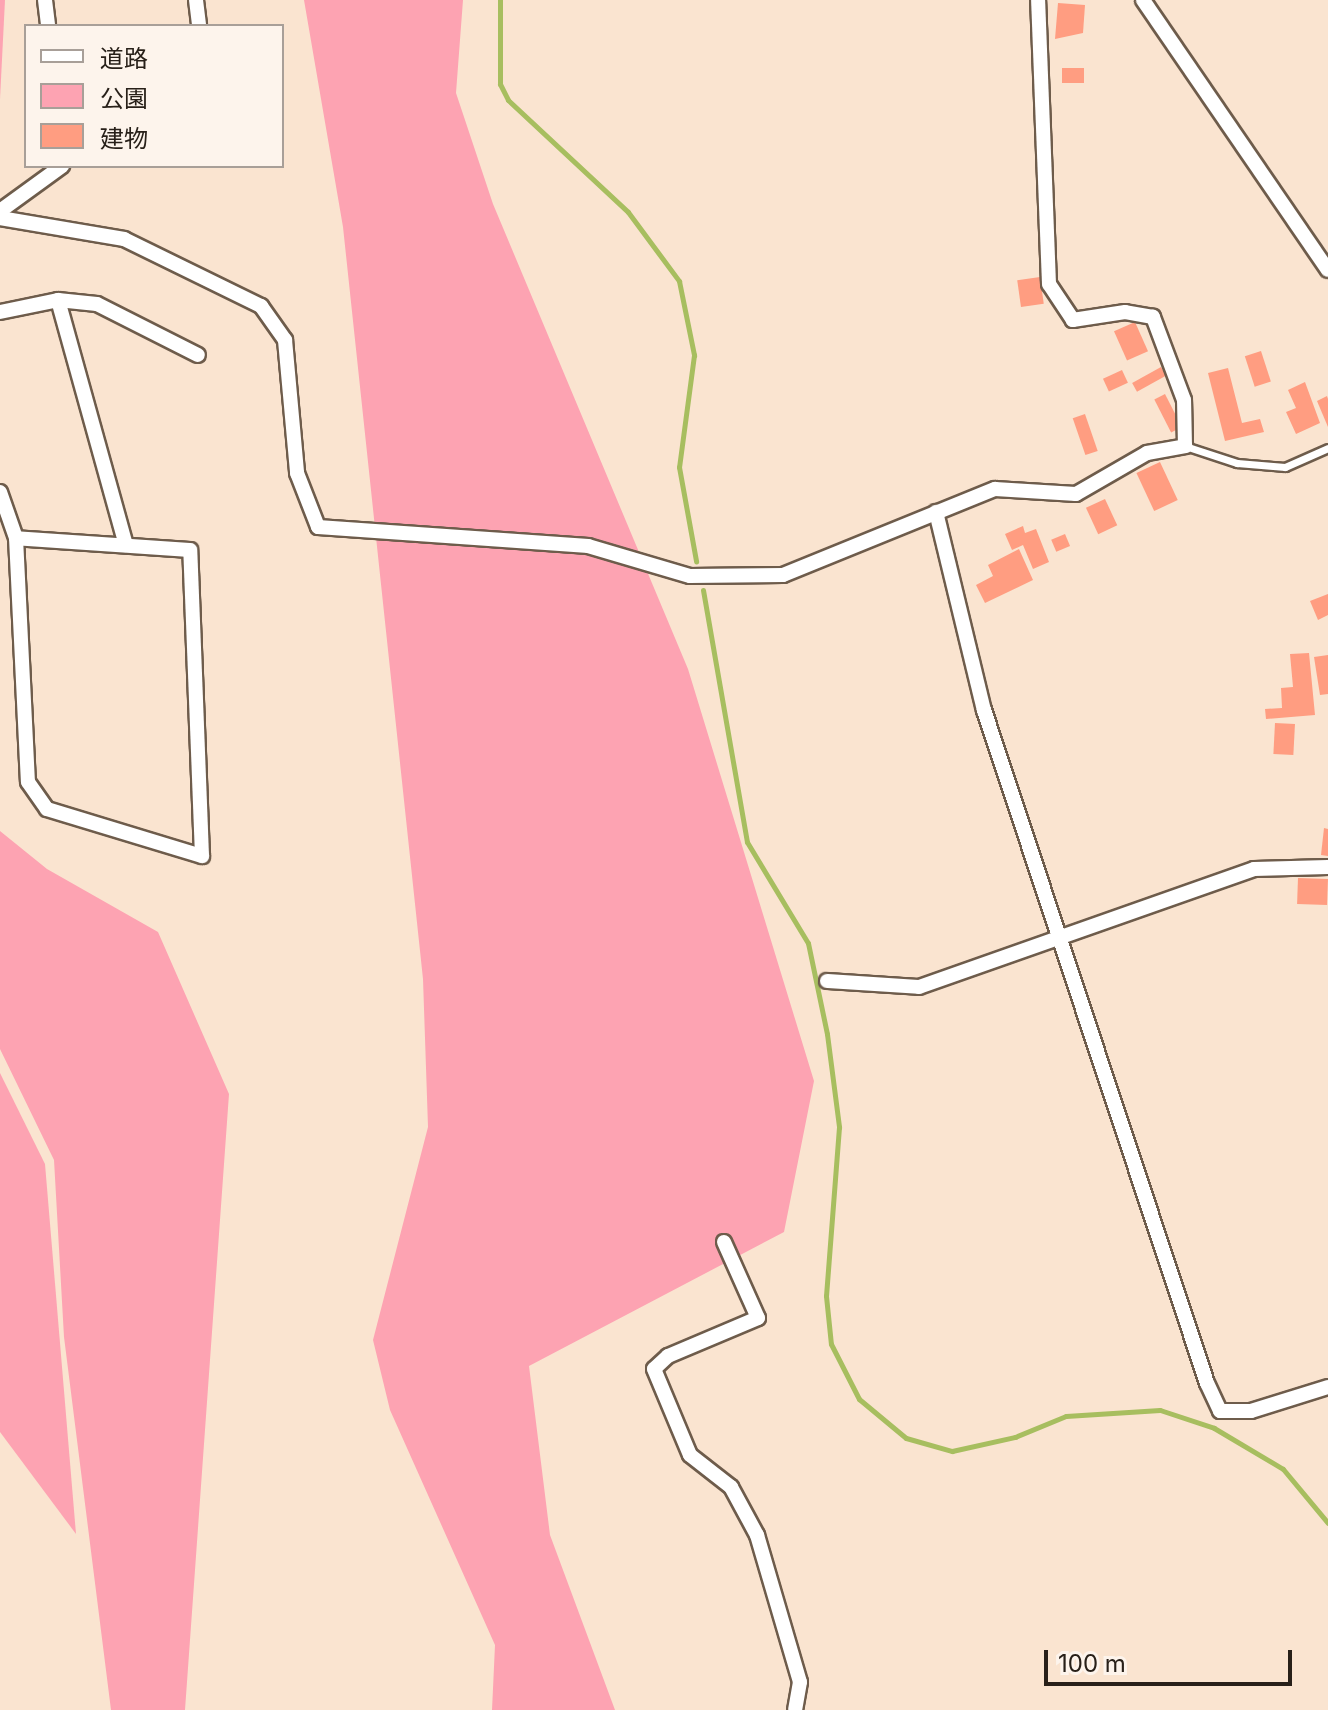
<!DOCTYPE html>
<html>
<head>
<meta charset="utf-8">
<style>
  body { margin:0 }
  #map { position:relative; width:1328px; height:1710px; overflow:hidden; background:#fae4d0; font-family:Inter,"Noto Sans JP",sans-serif }
  div>[style] { position:absolute }
  [style*='--x'] { left:calc(var(--x)*1px); top:calc(var(--y)*1px); width:calc(var(--w)*1px); rotate:calc(var(--a)*1deg) }
  .green>* { inset:0; background:#fda3b2 }
  .stream>* { height:5px; margin:-2.5px; padding:0 2.5px; transform-origin:2.5px; border-radius:2.5px; background:#a7be5f }
  .building>* { inset:0; background:#ff9d81; transform-origin:0 0 }
  .roads { filter:drop-shadow(2px 0 #6e5c4b) drop-shadow(-2px 0 #6e5c4b) drop-shadow(0 2px #6e5c4b) drop-shadow(0 -2px #6e5c4b) }
  .lane>* { height:7px; margin:-3.5px; padding:0 3.5px; transform-origin:3.5px; border-radius:3.5px; background:#fff }
  .street>* { height:14px; margin:-7px; padding:0 7px; transform-origin:7px; border-radius:7px; background:#fff }
  span { translate:-50% -50%; white-space:nowrap; text-align:center; line-height:1.15; -webkit-text-stroke:6px #fdf4ec; paint-order:stroke }
  .legend { position:absolute; left:24px; top:24px; width:260px; height:144px; box-sizing:border-box; background:#fdf4ec; border:2px solid #a89f98; margin:0; padding:10px 14px; list-style:none; font-size:24px; color:#282019 }
  .legend li { display:flex; align-items:center; gap:16px; height:40px }
  .legend b { width:40px; border:2px solid #a89f98 }
  .scale { position:absolute; left:1044px; top:1650px; width:248px; height:36px; box-sizing:border-box; border:4px solid #282019; border-top:0; padding-left:10px; font-size:24px; line-height:28px; white-space:nowrap; color:#282019; -webkit-text-stroke:6px #fdf4ec; paint-order:stroke }
</style>
</head>
<body>
<div id="map">
  <div class="green">
    <i style="clip-path:polygon(0 0,5px 0,0 99px)"></i>
    <i style="clip-path:polygon(304px 0,463px 0,456px 93px,493px 204px,688px 669px,814px 1081px,784px 1232px,529px 1366px,550px 1535px,615px 1710px,492px 1710px,495px 1645px,390px 1410px,373px 1340px,428px 1127px,423px 979px,343px 227px)"></i>
    <i style="clip-path:polygon(0 831px,47px 869px,158px 932px,229px 1094px,185px 1710px,111px 1710px,64px 1337px,54px 1160px,0 1049px)"></i>
    <i style="clip-path:polygon(0 1073px,45px 1164px,76px 1534px,0 1432px)"></i>
  </div>
  <div class="stream">
    <i style="--x:500;--y:0;--w:84;--a:90"></i>
    <i style="--x:500;--y:84;--w:18;--a:63"></i>
    <i style="--x:508;--y:100;--w:164;--a:43"></i>
    <i style="--x:628;--y:212;--w:86;--a:53.5"></i>
    <i style="--x:679;--y:281;--w:76;--a:78.5"></i>
    <i style="--x:694;--y:355;--w:113;--a:97.6"></i>
    <i style="--x:679;--y:467;--w:96;--a:79.7"></i>
    <i style="--x:703;--y:590;--w:256;--a:80.1"></i>
    <i style="--x:747;--y:842;--w:118;--a:58.9"></i>
    <i style="--x:808;--y:943;--w:93;--a:78.2"></i>
    <i style="--x:827;--y:1034;--w:94;--a:82.6"></i>
    <i style="--x:839;--y:1127;--w:169;--a:94.4"></i>
    <i style="--x:826;--y:1296;--w:48;--a:84.1"></i>
    <i style="--x:831;--y:1344;--w:62;--a:63"></i>
    <i style="--x:859;--y:1399;--w:61;--a:39.7"></i>
    <i style="--x:906;--y:1438;--w:48;--a:15.8"></i>
    <i style="--x:952;--y:1451;--w:65;--a:-12.5"></i>
    <i style="--x:1015;--y:1437;--w:55;--a:-22.4"></i>
    <i style="--x:1066;--y:1416;--w:94;--a:-3.7"></i>
    <i style="--x:1160;--y:1410;--w:57;--a:18.4"></i>
    <i style="--x:1214;--y:1428;--w:80;--a:30.7"></i>
    <i style="--x:1283;--y:1469;--w:70;--a:50.2"></i>
  </div>
  <div class="building">
    <i style="clip-path:polygon(1058px 3px,1085px 5px,1083px 33px,1055px 39px)"></i>
    <i style="left:1062px;top:68px;width:22px;height:15px"></i>
    <i style="left:1040px;top:277px;width:27px;height:23px;rotate:82deg"></i>
    <i style="left:1135px;top:322px;width:32px;height:23px;rotate:66deg"></i>
    <i style="left:1261px;top:351px;width:32px;height:17px;rotate:72deg"></i>
    <i style="left:1161px;top:367px;width:10px;height:33px;rotate:61deg"></i>
    <i style="clip-path:polygon(1228px 368px,1242px 423px,1260px 419px,1264px 432px,1225px 441px,1208px 373px)"></i>
    <i style="left:1122px;top:370px;width:14px;height:21px;rotate:65deg"></i>
    <i style="clip-path:polygon(1305px 382px,1320px 423px,1296px 434px,1286px 412px,1296px 408px,1288px 390px)"></i>
    <i style="left:1165px;top:394px;width:37px;height:12px;rotate:63deg"></i>
    <i style="clip-path:polygon(1327px 396px,1328px 399px,1328px 427px,1317px 401px)"></i>
    <i style="left:1085px;top:414px;width:39px;height:13px;rotate:71deg"></i>
    <i style="left:1160px;top:462px;width:42px;height:26px;rotate:65deg"></i>
    <i style="left:1105px;top:499px;width:29px;height:21px;rotate:65deg"></i>
    <i style="clip-path:polygon(1023px 526px,1025px 533px,1036px 529px,1049px 562px,1033px 569px,1023px 545px,1012px 550px,1005px 534px)"></i>
    <i style="left:1065px;top:534px;width:13px;height:15px;rotate:67deg"></i>
    <i style="clip-path:polygon(1019px 549px,1033px 580px,985px 603px,976px 585px,993px 576px,988px 565px)"></i>
    <i style="clip-path:polygon(1328px 594px,1328px 615px,1318px 620px,1310px 601px)"></i>
    <i style="clip-path:polygon(1309px 653px,1315px 715px,1266px 719px,1265px 709px,1282px 708px,1281px 688px,1293px 687px,1290px 654px)"></i>
    <i style="clip-path:polygon(1328px 655px,1328px 694px,1320px 695px,1314px 657px)"></i>
    <i style="left:1275px;top:723px;width:20px;height:31px;rotate:3deg"></i>
    <i style="clip-path:polygon(1324px 828px,1328px 829px,1328px 856px,1321px 855px)"></i>
    <i style="left:1298px;top:878px;width:30px;height:26px;rotate:2deg"></i>
  </div>
  <div class="roads">
    <div class="lane">
      <i style="--x:1185;--y:446;--w:55;--a:18.1"></i>
      <i style="--x:1237;--y:463;--w:48;--a:4.8"></i>
      <i style="--x:1285;--y:467;--w:47;--a:-23.8"></i>
    </div>
    <div class="street">
      <i style="--x:45;--y:0;--w:26;--a:83"></i>
      <i style="--x:196;--y:0;--w:26;--a:83"></i>
      <i style="--x:1143;--y:0;--w:327;--a:55.6"></i>
      <i style="--x:0;--y:211;--w:77;--a:-36"></i>
      <i style="--x:0;--y:218;--w:126;--a:9.6"></i>
      <i style="--x:124;--y:239;--w:153;--a:26.1"></i>
      <i style="--x:261;--y:306;--w:42;--a:54.8"></i>
      <i style="--x:285;--y:340;--w:134;--a:84.8"></i>
      <i style="--x:297;--y:473;--w:58;--a:68.7"></i>
      <i style="--x:318;--y:527;--w:271;--a:4"></i>
      <i style="--x:588;--y:546;--w:106;--a:16.4"></i>
      <i style="--x:690;--y:576;--w:93;--a:-0.6"></i>
      <i style="--x:783;--y:575;--w:229;--a:-22.1"></i>
      <i style="--x:995;--y:489;--w:81;--a:3.5"></i>
      <i style="--x:1076;--y:494;--w:82;--a:-30"></i>
      <i style="--x:1147;--y:453;--w:39;--a:-10"></i>
      <i style="--x:1185;--y:446;--w:46;--a:-91.2"></i>
      <i style="--x:1184;--y:400;--w:89;--a:-110.5"></i>
      <i style="--x:1153;--y:317;--w:28;--a:-170"></i>
      <i style="--x:1125;--y:312;--w:53;--a:171.3"></i>
      <i style="--x:1073;--y:320;--w:43;--a:-123.7"></i>
      <i style="--x:1049;--y:284;--w:284;--a:-92.2"></i>
      <i style="--x:58;--y:300;--w:254;--a:74.5"></i>
      <i style="--x:0;--y:312;--w:59;--a:-11.7"></i>
      <i style="--x:58;--y:300;--w:39;--a:6"></i>
      <i style="--x:97;--y:304;--w:113;--a:26.8"></i>
      <i style="--x:0;--y:492;--w:49;--a:70.8"></i>
      <i style="--x:16;--y:538;--w:244;--a:87.2"></i>
      <i style="--x:28;--y:782;--w:33;--a:55"></i>
      <i style="--x:47;--y:809;--w:162;--a:16.9"></i>
      <i style="--x:202;--y:856;--w:306;--a:-92.2"></i>
      <i style="--x:190;--y:550;--w:174;--a:-176.1"></i>
      <i style="--x:936;--y:512;--w:204;--a:76.4"></i>
      <i style="--x:984;--y:710;--w:709;--a:71.67"></i>
      <i style="--x:1207;--y:1383;--w:31;--a:65"></i>
      <i style="--x:1220;--y:1411;--w:31;--a:0"></i>
      <i style="--x:1251;--y:1411;--w:81;--a:-17.3"></i>
      <i style="--x:827;--y:981;--w:92;--a:3.7"></i>
      <i style="--x:919;--y:987;--w:355;--a:-19.4"></i>
      <i style="--x:1254;--y:869;--w:74;--a:-1.5"></i>
      <i style="--x:724;--y:1242;--w:83;--a:65.9"></i>
      <i style="--x:758;--y:1318;--w:98;--a:157.1"></i>
      <i style="--x:668;--y:1356;--w:19;--a:137"></i>
      <i style="--x:654;--y:1369;--w:93;--a:67.3"></i>
      <i style="--x:690;--y:1455;--w:52;--a:38"></i>
      <i style="--x:731;--y:1487;--w:55;--a:61.6"></i>
      <i style="--x:757;--y:1535;--w:153;--a:73.7"></i>
      <i style="--x:800;--y:1682;--w:28;--a:100"></i>
    </div>
  </div>
  <ul class="legend">
  <li><b style="height:10px;background:#fff"></b>道路</li>
  <li><b style="height:22px;background:#fda3b2"></b>公園</li>
  <li><b style="height:22px;background:#ff9d81"></b>建物</li>
  </ul>
  <div class="scale">100 m</div>
</div>
</body>
</html>
